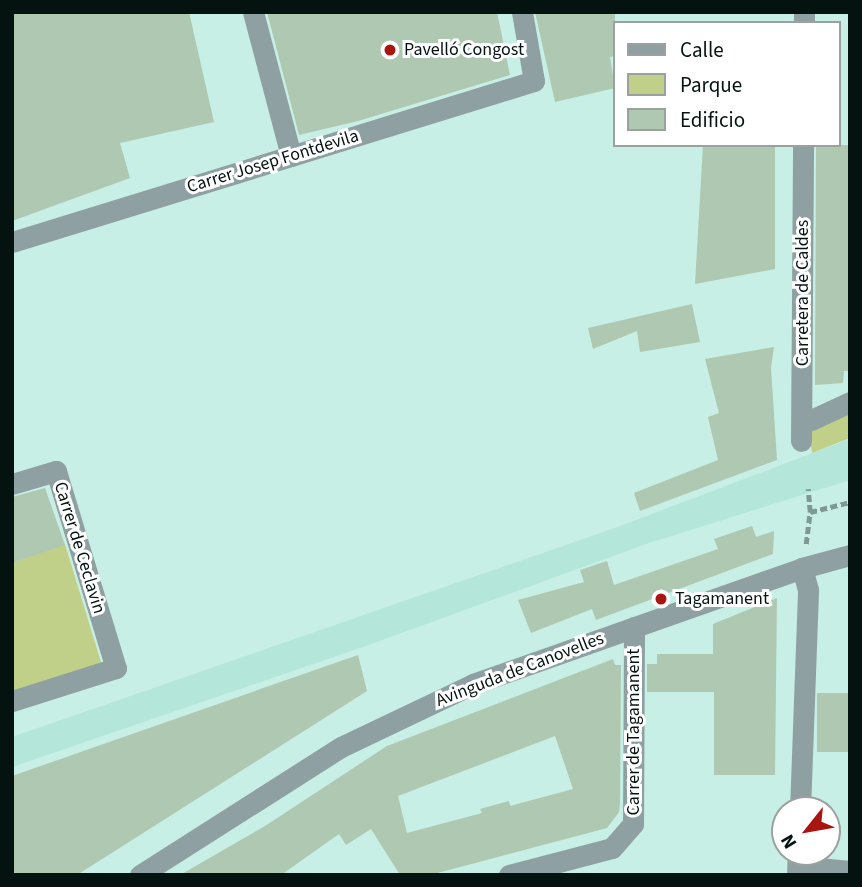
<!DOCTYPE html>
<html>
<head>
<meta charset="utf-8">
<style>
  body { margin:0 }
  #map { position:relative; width:862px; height:887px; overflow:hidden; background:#c7efe5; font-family:"Source Sans 3",sans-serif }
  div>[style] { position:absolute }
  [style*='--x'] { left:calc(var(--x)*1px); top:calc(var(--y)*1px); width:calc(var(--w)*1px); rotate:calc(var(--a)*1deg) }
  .built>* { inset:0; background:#b4e6d9 }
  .green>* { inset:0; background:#c1d088 }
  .building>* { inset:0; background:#aec8b1; transform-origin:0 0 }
  .path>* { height:4.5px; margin-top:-2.25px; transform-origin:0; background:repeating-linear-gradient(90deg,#7c9a93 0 7px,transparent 0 10.5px) }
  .minor>* { height:21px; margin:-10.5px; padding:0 10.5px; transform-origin:10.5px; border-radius:10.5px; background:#8fa0a2 }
  .tertiary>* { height:21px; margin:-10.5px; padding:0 10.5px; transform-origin:10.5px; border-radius:10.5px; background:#8fa0a2 }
  .dots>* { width:19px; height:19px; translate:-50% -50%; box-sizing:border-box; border:4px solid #fff; border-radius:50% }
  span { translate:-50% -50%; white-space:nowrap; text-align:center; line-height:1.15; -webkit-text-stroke:6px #fff; paint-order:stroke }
  .poi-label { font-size:18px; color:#051310 }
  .left { translate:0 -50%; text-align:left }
  .street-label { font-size:18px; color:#051310 }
  .frame { position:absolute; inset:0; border:14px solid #051310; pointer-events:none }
  .legend { position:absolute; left:613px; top:21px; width:228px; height:126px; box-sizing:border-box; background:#fff; border:2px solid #9ba19f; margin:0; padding:9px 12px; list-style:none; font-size:21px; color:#051310 }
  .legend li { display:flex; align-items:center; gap:14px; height:35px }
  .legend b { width:35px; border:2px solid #9ba19f }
  .north { position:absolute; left:771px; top:796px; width:70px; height:70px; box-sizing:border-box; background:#fff; border:2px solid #9ba19f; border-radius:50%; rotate:239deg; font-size:19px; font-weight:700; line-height:28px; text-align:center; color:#051310 }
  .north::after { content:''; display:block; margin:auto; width:24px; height:32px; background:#a91610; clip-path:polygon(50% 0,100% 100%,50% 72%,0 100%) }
</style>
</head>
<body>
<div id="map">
  <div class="built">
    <i style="clip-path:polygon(850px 439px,850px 480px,646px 544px,363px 647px,12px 767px,12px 737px,612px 529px)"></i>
  </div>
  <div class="green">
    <i style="clip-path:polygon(850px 412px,850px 438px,812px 453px,809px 430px)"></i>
    <i style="clip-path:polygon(65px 544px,104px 672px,12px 697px,12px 563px)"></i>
  </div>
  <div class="building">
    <i style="clip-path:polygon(12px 12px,189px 12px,214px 122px,120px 143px,130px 178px,12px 221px)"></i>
    <i style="clip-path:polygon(267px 12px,497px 12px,510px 75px,358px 121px,299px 135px)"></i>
    <i style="clip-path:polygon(535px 12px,615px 12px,615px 56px,610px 57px,615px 88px,555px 102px)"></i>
    <i style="clip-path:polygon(703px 145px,775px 145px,775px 269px,695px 284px)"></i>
    <i style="clip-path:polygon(816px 145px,850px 145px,850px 371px,844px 371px,843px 383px,815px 385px)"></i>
    <i style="clip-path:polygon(692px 304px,700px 342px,640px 352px,637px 331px,593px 349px,588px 328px)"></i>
    <i style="clip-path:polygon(774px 347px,771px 368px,777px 460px,640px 511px,634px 493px,718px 460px,708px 417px,719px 413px,705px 359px)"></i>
    <i style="clip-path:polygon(45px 488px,65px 545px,12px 563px,12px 497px)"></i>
    <i style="clip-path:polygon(752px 526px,756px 537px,774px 531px,773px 554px,596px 620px,592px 609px,531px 633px,518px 600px,584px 582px,580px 570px,607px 561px,614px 585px,718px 549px,714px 539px)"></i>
    <i style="clip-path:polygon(777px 598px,775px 775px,714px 775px,714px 692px,647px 692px,647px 664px,657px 664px,657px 654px,713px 654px,713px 624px)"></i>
    <i style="clip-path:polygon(358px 655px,367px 691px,77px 875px,12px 875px,12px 776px)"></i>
    <i style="clip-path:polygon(evenodd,613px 659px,615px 665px,621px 665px,620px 803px,619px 812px,607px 828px,430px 875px,400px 875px,371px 829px,346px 845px,339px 834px,281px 875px,180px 875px,265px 826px,387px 746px,613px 659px,555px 736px,573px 789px,510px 806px,509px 801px,480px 809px,482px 813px,407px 833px,398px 796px,555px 736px)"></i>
    <i style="left:850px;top:693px;width:59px;height:33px;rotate:90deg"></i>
  </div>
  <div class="path">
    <i style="--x:810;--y:512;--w:41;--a:-14"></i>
    <i style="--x:806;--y:544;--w:32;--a:-83"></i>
    <i style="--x:810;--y:512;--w:23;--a:-95"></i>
  </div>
  <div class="minor">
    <i style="--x:253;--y:12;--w:149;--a:75.2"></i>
    <i style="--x:804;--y:23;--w:11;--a:-90"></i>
    <i style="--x:12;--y:242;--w:546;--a:-17.14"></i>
    <i style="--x:534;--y:81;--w:70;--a:-99.9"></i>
    <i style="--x:811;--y:420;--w:43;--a:-24.8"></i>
    <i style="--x:801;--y:441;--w:296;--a:-89.6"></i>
    <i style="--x:12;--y:484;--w:46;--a:-16.5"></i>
    <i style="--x:56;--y:471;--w:206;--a:73.1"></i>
    <i style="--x:116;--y:668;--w:109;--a:162.4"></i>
    <i style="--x:798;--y:866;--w:52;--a:5.5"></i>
    <i style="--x:509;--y:875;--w:106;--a:-14.7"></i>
    <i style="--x:612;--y:848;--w:32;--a:-49"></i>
    <i style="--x:633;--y:824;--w:197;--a:-89.7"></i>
  </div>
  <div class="tertiary">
    <i style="--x:800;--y:810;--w:220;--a:-87.9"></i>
    <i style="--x:808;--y:590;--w:23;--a:-105"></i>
    <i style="--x:140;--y:875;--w:238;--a:-32.5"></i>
    <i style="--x:341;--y:747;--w:146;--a:-25.5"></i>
    <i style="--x:473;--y:684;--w:349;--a:-19.4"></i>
    <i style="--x:802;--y:568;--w:50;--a:-15.2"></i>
    <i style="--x:797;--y:875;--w:23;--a:-88"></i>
  </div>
  <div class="dots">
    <i style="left:390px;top:50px;background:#a91610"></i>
    <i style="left:661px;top:599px;background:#a91610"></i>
  </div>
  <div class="poi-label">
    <span class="left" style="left:404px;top:50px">Pavelló Congost</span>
    <span class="left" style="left:675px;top:599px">Tagamanent</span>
  </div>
  <div class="street-label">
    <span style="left:273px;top:162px;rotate:-17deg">Carrer Josep Fontdevila</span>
    <span style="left:803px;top:293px;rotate:-90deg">Carretera de Caldes</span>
    <span style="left:79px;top:548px;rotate:73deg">Carrer de Ceclavin</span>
    <span style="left:520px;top:670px;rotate:-21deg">Avinguda de Canovelles</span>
    <span style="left:634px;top:732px;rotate:-90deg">Carrer de Tagamanent</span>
  </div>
  <div class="frame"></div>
  <ul class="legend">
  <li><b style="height:9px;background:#8fa0a2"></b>Calle</li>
  <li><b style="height:19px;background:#c1d088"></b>Parque</li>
  <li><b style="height:19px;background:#aec8b1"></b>Edificio</li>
  </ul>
  <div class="north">N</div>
</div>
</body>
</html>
